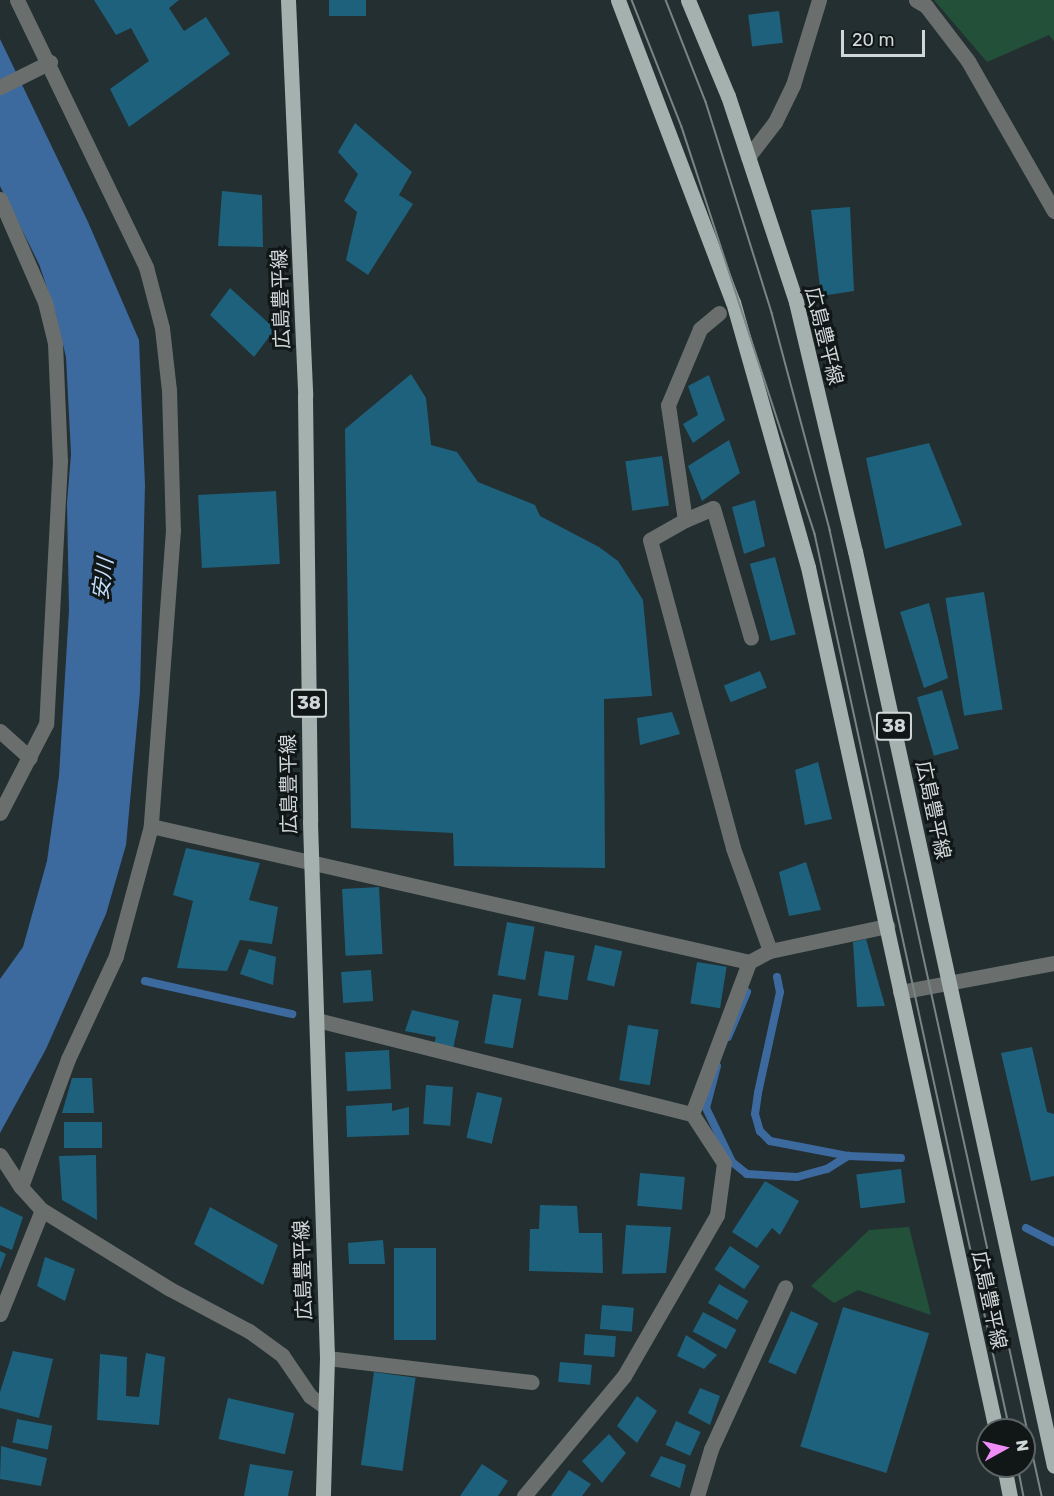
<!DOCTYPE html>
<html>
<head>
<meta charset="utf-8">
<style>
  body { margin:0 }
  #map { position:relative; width:1054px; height:1496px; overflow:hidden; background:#242f31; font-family:Rubik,"Noto Sans JP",sans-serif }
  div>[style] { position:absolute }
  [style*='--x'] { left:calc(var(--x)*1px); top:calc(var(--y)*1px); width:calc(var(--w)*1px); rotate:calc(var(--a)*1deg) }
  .green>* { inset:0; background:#225039 }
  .water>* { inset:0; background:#3c6a9f }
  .stream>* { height:8px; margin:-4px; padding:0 4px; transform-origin:4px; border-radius:4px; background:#3c6a9f }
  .building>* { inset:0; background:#1e617c; transform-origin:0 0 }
  .minor>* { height:15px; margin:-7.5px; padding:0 7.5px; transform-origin:7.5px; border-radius:7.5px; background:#6a6f6e }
  .major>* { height:15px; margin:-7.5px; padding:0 7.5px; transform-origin:7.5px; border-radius:7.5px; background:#a5b1af }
  .tram>* { height:1.5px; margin:-0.75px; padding:0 0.75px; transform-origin:0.75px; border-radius:0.75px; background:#7b8485 }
  span { translate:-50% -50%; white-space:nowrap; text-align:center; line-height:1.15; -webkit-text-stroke:6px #111617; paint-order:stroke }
  .shield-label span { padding:2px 4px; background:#111617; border:2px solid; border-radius:4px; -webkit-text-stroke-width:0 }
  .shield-label { font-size:18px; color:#d0d7d8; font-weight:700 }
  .street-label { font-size:20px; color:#d0d7d8 }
  .water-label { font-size:21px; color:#c2dcfb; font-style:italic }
  .north { position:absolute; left:976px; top:1418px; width:60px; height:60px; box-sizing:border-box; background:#111617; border:2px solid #5d6364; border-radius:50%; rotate:82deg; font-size:16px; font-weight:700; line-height:24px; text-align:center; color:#d0d7d8 }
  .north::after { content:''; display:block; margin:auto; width:21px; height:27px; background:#ee8cf8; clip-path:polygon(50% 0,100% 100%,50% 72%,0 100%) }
  .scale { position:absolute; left:841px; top:30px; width:84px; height:27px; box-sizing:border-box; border:3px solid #d0d7d8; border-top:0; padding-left:8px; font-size:18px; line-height:21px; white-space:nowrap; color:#d0d7d8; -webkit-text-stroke:4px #111617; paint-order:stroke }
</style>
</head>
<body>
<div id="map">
  <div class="green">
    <i style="clip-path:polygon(934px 0,1054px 0,1054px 41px,1049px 35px,987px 62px)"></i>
    <i style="clip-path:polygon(909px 1227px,931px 1315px,858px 1290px,834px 1303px,811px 1286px,869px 1230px)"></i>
  </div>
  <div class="water">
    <i style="clip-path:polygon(0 39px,88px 222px,139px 340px,145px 485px,140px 692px,126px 845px,106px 914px,46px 1049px,0 1133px,0 979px,23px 947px,47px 861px,59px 776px,69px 610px,67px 503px,71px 454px,66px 357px,55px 311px,39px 264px,0 186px)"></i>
  </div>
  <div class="stream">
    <i style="--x:777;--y:977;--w:15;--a:79"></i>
    <i style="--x:780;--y:992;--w:103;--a:102.3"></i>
    <i style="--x:758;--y:1093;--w:21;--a:98"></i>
    <i style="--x:755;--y:1114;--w:18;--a:74"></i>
    <i style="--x:760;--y:1131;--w:14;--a:45"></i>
    <i style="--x:770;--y:1141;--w:79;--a:10.9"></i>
    <i style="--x:145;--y:981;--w:151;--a:12.7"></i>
    <i style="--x:728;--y:1037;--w:49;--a:-67.1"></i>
    <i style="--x:717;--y:1066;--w:43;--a:104.7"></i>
    <i style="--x:706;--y:1108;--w:60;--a:64.3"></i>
    <i style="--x:732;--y:1162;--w:19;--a:39"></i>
    <i style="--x:747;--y:1174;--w:50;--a:3.4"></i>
    <i style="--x:797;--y:1177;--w:31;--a:-15"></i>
    <i style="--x:827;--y:1169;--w:25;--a:-32"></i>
    <i style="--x:848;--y:1156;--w:53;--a:2.2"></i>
    <i style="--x:1026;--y:1228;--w:31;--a:27"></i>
  </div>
  <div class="building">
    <i style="clip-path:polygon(94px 0,179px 0,169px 8px,184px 31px,206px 17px,230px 54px,129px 127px,110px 89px,149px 61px,131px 28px,116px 35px)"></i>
    <i style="left:329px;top:0;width:37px;height:16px"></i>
    <i style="left:779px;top:11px;width:32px;height:31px;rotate:83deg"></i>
    <i style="clip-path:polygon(355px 123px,412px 172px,399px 195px,413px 204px,368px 275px,346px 260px,357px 212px,344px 201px,358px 174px,338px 152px)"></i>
    <i style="clip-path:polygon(222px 191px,262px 195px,263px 247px,218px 246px)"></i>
    <i style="clip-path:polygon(850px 207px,854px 291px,821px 296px,811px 210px)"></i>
    <i style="clip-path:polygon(230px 288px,275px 329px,254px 357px,210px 315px)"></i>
    <i style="clip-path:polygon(411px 374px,426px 398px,431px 445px,457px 452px,478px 482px,535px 505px,540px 516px,599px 547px,618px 561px,643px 600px,652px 696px,604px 699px,605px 868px,454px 866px,453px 833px,351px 828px,345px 429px)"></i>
    <i style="clip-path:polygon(709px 375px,725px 420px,693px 443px,683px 424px,698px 415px,688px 386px)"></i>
    <i style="clip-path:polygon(729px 440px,740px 473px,702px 501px,688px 466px)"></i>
    <i style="clip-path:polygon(929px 443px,962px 525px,885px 549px,866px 458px)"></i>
    <i style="left:662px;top:456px;width:50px;height:37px;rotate:82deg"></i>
    <i style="left:276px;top:491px;width:73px;height:78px;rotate:87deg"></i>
    <i style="clip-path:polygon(755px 500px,765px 546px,744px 554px,732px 507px)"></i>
    <i style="left:775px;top:557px;width:80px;height:26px;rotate:75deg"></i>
    <i style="left:984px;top:592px;width:119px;height:39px;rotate:81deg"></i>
    <i style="clip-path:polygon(929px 603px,948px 678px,924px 688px,900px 612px)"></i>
    <i style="left:760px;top:671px;width:18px;height:39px;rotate:68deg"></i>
    <i style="left:942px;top:690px;width:61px;height:26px;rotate:74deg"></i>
    <i style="clip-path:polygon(672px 712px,680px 734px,640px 745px,637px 718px)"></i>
    <i style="clip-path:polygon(818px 762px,832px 819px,805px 825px,795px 770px)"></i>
    <i style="clip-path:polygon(186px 848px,260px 863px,249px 900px,278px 907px,272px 944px,240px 940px,227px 971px,177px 968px,193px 901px,173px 895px)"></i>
    <i style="clip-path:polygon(806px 862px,821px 910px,789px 916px,779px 872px)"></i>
    <i style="left:379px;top:887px;width:67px;height:37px;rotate:87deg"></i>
    <i style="left:507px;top:922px;width:28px;height:54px;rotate:10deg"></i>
    <i style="clip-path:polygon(866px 939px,885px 1006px,857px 1007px,853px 942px)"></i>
    <i style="left:595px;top:945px;width:28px;height:36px;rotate:13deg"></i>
    <i style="clip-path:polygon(249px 949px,276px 957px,273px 985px,240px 974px)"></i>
    <i style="left:545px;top:951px;width:30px;height:45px;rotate:9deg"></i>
    <i style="left:697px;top:962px;width:30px;height:42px;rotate:9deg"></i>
    <i style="left:371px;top:970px;width:31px;height:30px;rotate:86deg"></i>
    <i style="left:493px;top:994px;width:29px;height:50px;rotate:10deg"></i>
    <i style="clip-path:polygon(412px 1010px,459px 1021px,453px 1049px,434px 1044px,436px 1037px,405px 1031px)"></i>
    <i style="left:628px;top:1025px;width:31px;height:56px;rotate:9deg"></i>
    <i style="clip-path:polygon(1032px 1047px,1047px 1112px,1054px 1114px,1054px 1176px,1031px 1181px,1001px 1053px)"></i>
    <i style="left:389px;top:1050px;width:39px;height:44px;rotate:87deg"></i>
    <i style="clip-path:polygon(72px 1078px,92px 1078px,94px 1113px,62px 1113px)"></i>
    <i style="left:426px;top:1085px;width:27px;height:39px;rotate:4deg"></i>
    <i style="left:477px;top:1092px;width:26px;height:47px;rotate:13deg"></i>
    <i style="clip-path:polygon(392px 1103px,392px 1111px,409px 1107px,409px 1135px,347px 1137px,346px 1106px)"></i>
    <i style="left:64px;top:1122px;width:38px;height:26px"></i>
    <i style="clip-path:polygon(96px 1155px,97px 1220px,62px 1200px,59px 1156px)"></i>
    <i style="left:901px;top:1169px;width:34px;height:45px;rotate:83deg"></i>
    <i style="left:640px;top:1173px;width:45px;height:33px;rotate:5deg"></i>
    <i style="clip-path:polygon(765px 1181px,799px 1201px,780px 1235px,772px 1228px,757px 1248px,732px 1232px)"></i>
    <i style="clip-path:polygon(540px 1205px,577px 1206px,579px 1233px,602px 1233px,603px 1273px,529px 1271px,530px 1229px,539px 1229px)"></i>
    <i style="clip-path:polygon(0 1206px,23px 1217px,12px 1250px,0 1245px)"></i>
    <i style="clip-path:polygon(210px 1207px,278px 1245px,263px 1285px,194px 1244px)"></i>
    <i style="clip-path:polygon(626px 1225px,671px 1227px,666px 1273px,622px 1274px)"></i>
    <i style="clip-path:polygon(383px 1240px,385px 1264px,349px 1264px,348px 1243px)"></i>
    <i style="left:730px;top:1246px;width:36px;height:28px;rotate:34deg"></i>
    <i style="left:436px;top:1248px;width:92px;height:42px;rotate:90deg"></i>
    <i style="clip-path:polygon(0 1251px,6px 1254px,0 1270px)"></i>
    <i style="clip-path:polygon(45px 1257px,75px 1269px,65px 1301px,37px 1286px)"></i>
    <i style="left:719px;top:1284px;width:34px;height:22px;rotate:30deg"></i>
    <i style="left:602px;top:1305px;width:32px;height:24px;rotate:5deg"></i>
    <i style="left:843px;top:1307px;width:90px;height:146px;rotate:17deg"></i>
    <i style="left:791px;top:1311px;width:30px;height:56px;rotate:24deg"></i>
    <i style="left:703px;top:1312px;width:38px;height:22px;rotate:28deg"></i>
    <i style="left:585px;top:1334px;width:31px;height:21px;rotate:4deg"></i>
    <i style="clip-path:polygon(686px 1335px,717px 1355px,704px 1369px,677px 1356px)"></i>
    <i style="clip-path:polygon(13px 1351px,53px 1359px,39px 1418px,0 1408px,0 1392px)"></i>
    <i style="clip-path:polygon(146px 1353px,165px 1357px,159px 1425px,97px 1420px,100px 1354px,127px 1357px,126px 1396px,139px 1397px)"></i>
    <i style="left:560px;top:1362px;width:32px;height:20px;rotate:5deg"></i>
    <i style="left:374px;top:1372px;width:42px;height:94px;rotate:8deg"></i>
    <i style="clip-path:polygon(700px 1388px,720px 1396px,710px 1425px,688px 1413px)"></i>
    <i style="clip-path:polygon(637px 1396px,657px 1411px,637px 1443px,617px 1426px)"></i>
    <i style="left:228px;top:1398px;width:68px;height:42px;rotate:13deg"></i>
    <i style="left:17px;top:1419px;width:36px;height:24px;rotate:11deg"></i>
    <i style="left:676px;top:1421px;width:27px;height:26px;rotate:24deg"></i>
    <i style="clip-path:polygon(609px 1434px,626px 1453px,602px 1483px,582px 1461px)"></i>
    <i style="clip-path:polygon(1px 1446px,47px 1458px,41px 1486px,0 1479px)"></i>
    <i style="clip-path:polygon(661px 1456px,686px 1465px,680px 1488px,650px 1476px)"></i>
    <i style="clip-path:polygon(250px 1464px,293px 1471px,288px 1496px,244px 1496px)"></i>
    <i style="clip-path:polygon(482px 1464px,508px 1481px,498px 1496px,460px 1496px)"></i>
    <i style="clip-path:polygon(569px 1470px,591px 1484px,582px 1496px,551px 1496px)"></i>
  </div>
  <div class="minor">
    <i style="--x:17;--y:0;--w:297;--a:64.2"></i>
    <i style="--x:146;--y:267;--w:63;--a:75.3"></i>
    <i style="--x:162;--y:328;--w:62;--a:83.6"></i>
    <i style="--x:169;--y:390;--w:140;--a:88.4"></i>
    <i style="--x:173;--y:530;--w:297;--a:94.3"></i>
    <i style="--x:151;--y:826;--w:135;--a:105.1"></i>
    <i style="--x:116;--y:956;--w:114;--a:115"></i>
    <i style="--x:68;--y:1059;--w:136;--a:110.2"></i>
    <i style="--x:916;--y:0;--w:12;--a:31"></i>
    <i style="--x:926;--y:6;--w:69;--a:52.6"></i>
    <i style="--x:968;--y:61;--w:173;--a:60.2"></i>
    <i style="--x:0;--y:87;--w:56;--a:-26.6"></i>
    <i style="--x:748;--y:157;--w:44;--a:-52.4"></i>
    <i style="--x:775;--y:122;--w:41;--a:-64.1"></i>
    <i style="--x:793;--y:85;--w:89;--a:-73"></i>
    <i style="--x:0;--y:199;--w:112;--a:66.4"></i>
    <i style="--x:45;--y:302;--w:42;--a:76.3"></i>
    <i style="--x:55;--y:343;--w:118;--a:87.6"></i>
    <i style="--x:60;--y:461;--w:263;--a:93"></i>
    <i style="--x:46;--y:724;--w:100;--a:117.3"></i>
    <i style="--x:719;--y:313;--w:25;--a:140"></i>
    <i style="--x:700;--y:329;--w:82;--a:112.8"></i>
    <i style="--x:668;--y:405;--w:116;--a:81.6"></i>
    <i style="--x:685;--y:520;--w:40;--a:150.3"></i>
    <i style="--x:650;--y:540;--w:319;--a:74.9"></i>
    <i style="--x:733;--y:848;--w:109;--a:70.2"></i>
    <i style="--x:685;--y:520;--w:30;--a:-23"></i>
    <i style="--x:713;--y:508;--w:135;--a:73.7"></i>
    <i style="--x:0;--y:731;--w:40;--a:42"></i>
    <i style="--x:151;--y:826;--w:613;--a:12.81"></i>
    <i style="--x:749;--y:962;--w:24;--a:-28"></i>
    <i style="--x:770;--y:951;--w:120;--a:-12.1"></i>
    <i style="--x:900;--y:992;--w:157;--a:-10.7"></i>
    <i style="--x:317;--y:1020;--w:387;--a:14.1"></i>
    <i style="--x:0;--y:1155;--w:38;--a:57"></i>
    <i style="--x:21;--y:1187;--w:31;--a:48"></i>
    <i style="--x:42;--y:1210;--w:150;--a:31.7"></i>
    <i style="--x:170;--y:1289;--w:89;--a:28"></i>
    <i style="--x:249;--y:1331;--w:41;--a:36"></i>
    <i style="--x:282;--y:1355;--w:50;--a:55.7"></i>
    <i style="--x:310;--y:1396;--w:19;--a:36"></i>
    <i style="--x:0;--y:1314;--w:112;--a:-68"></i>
    <i style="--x:327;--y:1358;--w:206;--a:6.7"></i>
    <i style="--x:524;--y:1496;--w:156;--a:-50.2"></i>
    <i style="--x:624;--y:1376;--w:186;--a:-60"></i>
    <i style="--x:717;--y:1215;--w:52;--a:-82.3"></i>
    <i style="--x:724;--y:1163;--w:59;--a:-123.1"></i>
    <i style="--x:692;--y:1114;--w:162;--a:-69.4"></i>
    <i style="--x:697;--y:1496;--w:49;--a:-73.4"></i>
    <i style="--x:711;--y:1449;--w:178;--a:-65.4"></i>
  </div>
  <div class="major">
    <i style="--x:288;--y:0;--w:396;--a:87.5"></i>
    <i style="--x:305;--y:396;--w:426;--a:89.3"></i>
    <i style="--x:310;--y:822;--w:536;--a:88.18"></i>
    <i style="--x:327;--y:1358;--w:138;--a:91.7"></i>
    <i style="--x:618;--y:0;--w:323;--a:69.2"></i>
    <i style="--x:733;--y:302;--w:275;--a:74.2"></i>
    <i style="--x:808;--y:567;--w:883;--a:77.71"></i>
    <i style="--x:688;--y:0;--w:104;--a:67.4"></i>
    <i style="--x:728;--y:96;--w:217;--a:71.7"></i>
    <i style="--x:796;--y:302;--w:256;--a:76.7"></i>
    <i style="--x:855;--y:551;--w:936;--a:77.73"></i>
    <i style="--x:1004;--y:1466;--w:31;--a:79"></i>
  </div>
  <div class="tram">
    <i style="--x:632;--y:0;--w:136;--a:68.5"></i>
    <i style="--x:682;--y:127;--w:428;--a:71.9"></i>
    <i style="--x:815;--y:534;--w:917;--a:77.72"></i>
    <i style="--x:666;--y:0;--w:110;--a:68.6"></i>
    <i style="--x:706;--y:102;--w:221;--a:72.6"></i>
    <i style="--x:772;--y:313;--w:225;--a:75"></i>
    <i style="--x:830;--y:530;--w:989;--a:77.62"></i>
    <i style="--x:1018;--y:1466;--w:31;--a:79"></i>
  </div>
  <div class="shield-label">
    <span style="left:309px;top:703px">38</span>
    <span style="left:894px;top:726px">38</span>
  </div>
  <div class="street-label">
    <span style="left:281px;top:299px;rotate:-92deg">広島豊平線</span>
    <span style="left:824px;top:336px;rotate:76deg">広島豊平線</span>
    <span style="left:289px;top:784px;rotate:-91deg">広島豊平線</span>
    <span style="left:933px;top:810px;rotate:78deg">広島豊平線</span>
    <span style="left:303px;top:1270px;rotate:-92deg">広島豊平線</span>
    <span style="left:989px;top:1300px;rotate:78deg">広島豊平線</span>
  </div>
  <div class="water-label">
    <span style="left:103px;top:579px;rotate:-82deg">安川</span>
  </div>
  <div class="north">N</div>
  <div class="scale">20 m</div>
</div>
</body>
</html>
